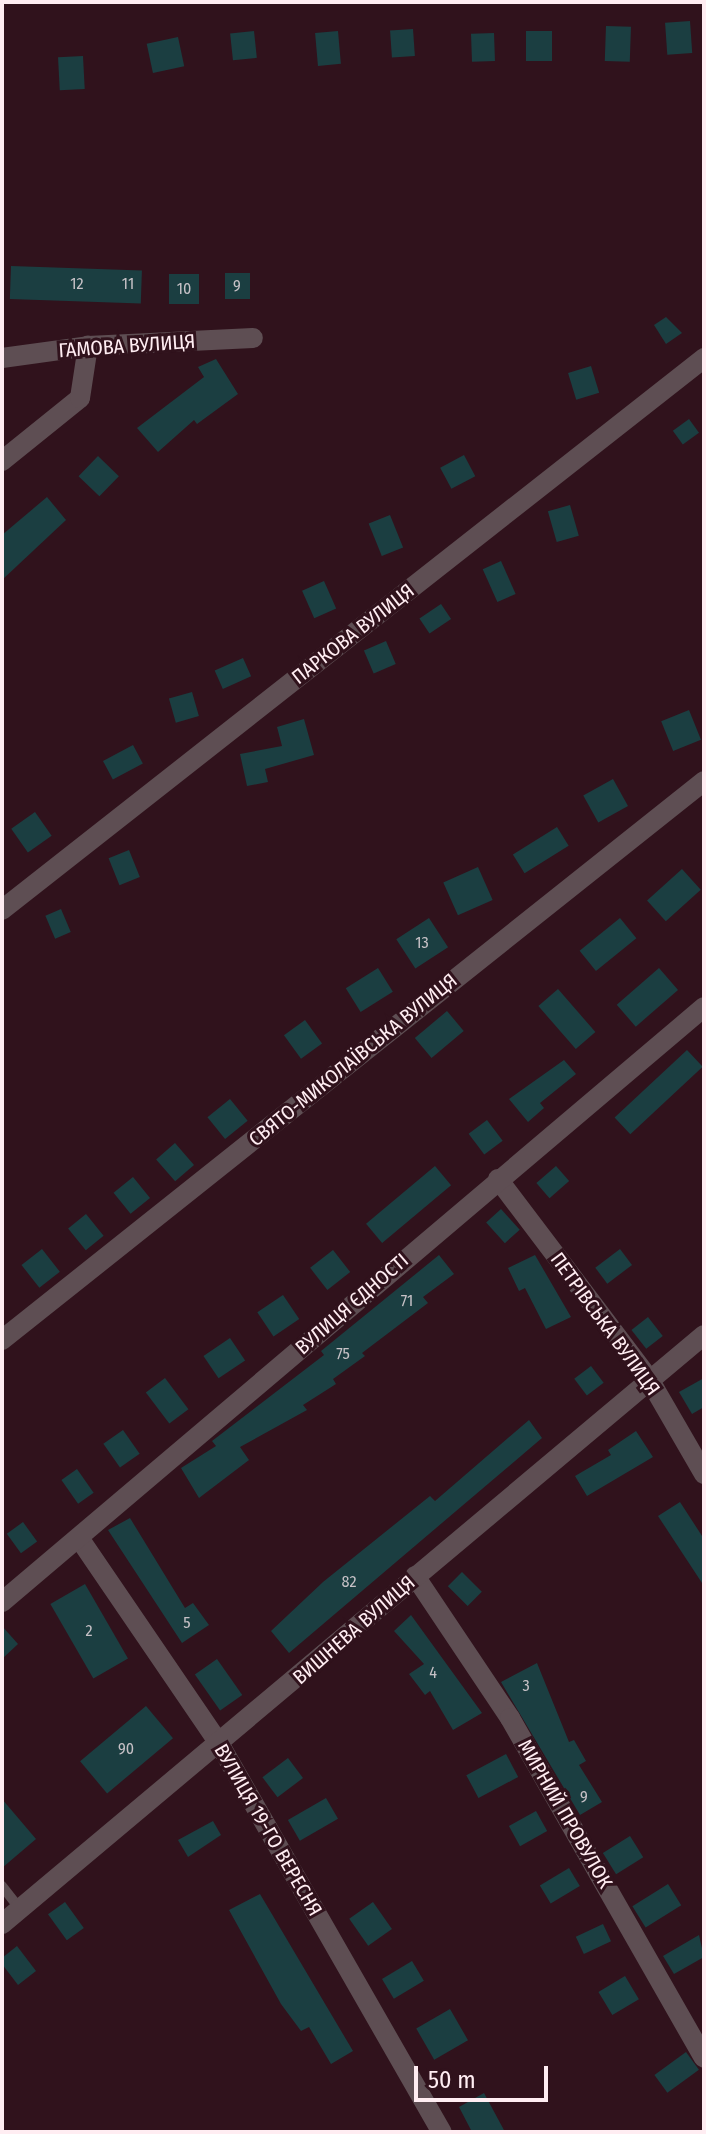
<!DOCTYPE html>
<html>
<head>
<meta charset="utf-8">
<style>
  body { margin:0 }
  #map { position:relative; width:706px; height:2134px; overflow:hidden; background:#30121c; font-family:"Fira Sans Condensed",sans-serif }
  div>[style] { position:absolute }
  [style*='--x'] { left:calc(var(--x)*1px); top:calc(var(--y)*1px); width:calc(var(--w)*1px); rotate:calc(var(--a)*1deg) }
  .building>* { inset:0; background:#1b3e41; transform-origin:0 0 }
  .service>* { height:10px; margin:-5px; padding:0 5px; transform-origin:5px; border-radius:5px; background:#5e4e53 }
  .minor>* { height:20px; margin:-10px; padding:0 10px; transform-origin:10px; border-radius:10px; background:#5e4e53 }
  span { translate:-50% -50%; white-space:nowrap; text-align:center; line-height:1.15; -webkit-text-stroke:6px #30121c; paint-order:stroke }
  .number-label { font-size:16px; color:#c6c1c6 }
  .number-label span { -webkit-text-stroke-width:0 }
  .street-label { font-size:20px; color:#ffedf2 }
  .frame { position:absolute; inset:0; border:4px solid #ffedf2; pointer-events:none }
  .scale { position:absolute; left:414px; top:2066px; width:134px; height:36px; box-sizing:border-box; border:4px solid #ffedf2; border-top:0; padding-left:10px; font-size:24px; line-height:28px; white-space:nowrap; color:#ffedf2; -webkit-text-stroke:6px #30121c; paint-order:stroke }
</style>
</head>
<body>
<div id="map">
  <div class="building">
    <i style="left:690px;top:21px;width:32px;height:25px;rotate:86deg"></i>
    <i style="left:606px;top:26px;width:25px;height:35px;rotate:2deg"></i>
    <i style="left:413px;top:29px;width:27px;height:23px;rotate:86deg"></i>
    <i style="left:254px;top:31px;width:27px;height:24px;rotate:84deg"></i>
    <i style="left:338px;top:31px;width:33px;height:23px;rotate:85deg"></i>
    <i style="left:526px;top:31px;width:26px;height:30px"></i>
    <i style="left:494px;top:33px;width:28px;height:23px;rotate:88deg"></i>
    <i style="left:178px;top:37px;width:30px;height:32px;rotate:78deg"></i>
    <i style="left:83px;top:56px;width:33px;height:25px;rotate:87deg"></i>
    <i style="left:11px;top:266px;width:131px;height:33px;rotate:2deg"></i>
    <i style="left:225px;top:273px;width:25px;height:26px"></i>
    <i style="left:169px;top:274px;width:30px;height:30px"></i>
    <i style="clip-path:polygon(666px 317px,682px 333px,666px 344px,654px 325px)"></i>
    <i style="clip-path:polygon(216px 359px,238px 394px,197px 424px,194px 420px,158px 452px,137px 428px,204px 377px,198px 367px)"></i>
    <i style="left:591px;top:366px;width:28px;height:24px;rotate:73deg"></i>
    <i style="left:689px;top:419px;width:17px;height:20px;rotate:54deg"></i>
    <i style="left:464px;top:455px;width:24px;height:27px;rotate:62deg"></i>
    <i style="left:98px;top:456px;width:29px;height:28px;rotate:44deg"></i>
    <i style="clip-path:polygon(47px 497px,66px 520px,2px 580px,2px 535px)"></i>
    <i style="left:570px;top:505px;width:32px;height:23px;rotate:74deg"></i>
    <i style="left:390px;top:515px;width:35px;height:23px;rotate:68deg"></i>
    <i style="left:501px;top:561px;width:36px;height:20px;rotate:66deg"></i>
    <i style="left:324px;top:581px;width:30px;height:24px;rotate:66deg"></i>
    <i style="left:441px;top:604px;width:18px;height:26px;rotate:56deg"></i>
    <i style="left:386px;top:641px;width:25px;height:24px;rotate:67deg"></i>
    <i style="left:243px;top:658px;width:20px;height:31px;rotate:66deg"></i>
    <i style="left:192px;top:692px;width:25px;height:24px;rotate:74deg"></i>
    <i style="left:689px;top:710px;width:32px;height:30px;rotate:68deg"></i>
    <i style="clip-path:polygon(304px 719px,314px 755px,265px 769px,268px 782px,247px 786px,240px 754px,282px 746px,277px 727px)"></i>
    <i style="left:133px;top:745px;width:21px;height:34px;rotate:62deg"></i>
    <i style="left:613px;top:779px;width:31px;height:34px;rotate:61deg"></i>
    <i style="left:35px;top:812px;width:29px;height:29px;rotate:55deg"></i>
    <i style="left:557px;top:827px;width:22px;height:52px;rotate:58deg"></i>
    <i style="left:129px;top:850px;width:29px;height:22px;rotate:68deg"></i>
    <i style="left:478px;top:867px;width:36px;height:38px;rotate:66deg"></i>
    <i style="left:682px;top:869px;width:28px;height:47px;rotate:48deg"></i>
    <i style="left:61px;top:909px;width:25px;height:17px;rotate:67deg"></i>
    <i style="left:429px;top:918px;width:35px;height:39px;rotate:57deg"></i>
    <i style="left:620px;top:918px;width:26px;height:52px;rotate:51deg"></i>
    <i style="left:378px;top:968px;width:28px;height:38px;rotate:58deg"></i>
    <i style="left:659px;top:968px;width:29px;height:56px;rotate:49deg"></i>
    <i style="left:558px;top:989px;width:57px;height:26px;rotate:49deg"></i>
    <i style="left:447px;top:1011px;width:26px;height:42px;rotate:50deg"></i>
    <i style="left:305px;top:1020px;width:29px;height:26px;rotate:54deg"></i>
    <i style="left:687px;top:1050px;width:23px;height:99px;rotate:47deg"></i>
    <i style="clip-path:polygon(564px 1060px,576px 1074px,540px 1103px,544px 1108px,528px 1122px,509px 1099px)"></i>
    <i style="left:230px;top:1099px;width:28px;height:29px;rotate:51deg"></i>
    <i style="left:487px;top:1120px;width:26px;height:23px;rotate:53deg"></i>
    <i style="left:175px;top:1143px;width:29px;height:25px;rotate:49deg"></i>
    <i style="left:435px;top:1166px;width:25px;height:90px;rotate:50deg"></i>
    <i style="left:556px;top:1166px;width:20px;height:26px;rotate:49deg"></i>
    <i style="left:133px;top:1177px;width:27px;height:25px;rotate:51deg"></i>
    <i style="left:501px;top:1209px;width:28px;height:20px;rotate:48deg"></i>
    <i style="left:86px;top:1214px;width:28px;height:23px;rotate:51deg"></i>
    <i style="left:42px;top:1249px;width:29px;height:26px;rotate:52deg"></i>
    <i style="left:620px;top:1249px;width:20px;height:31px;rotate:53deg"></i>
    <i style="left:333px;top:1250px;width:28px;height:29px;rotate:52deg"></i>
    <i style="clip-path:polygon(439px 1255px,454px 1274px,423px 1297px,428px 1303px,362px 1353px,365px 1356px,333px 1379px,336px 1384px,303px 1405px,307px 1410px,240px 1447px,249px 1460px,199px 1498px,181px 1468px,216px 1446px,212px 1441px,324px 1355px,321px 1351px)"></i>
    <i style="clip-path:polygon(535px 1255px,571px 1317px,546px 1329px,525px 1288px,519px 1291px,508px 1268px)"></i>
    <i style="left:283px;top:1295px;width:29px;height:31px;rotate:56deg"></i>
    <i style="left:648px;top:1317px;width:24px;height:21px;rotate:52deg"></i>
    <i style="left:230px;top:1338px;width:27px;height:32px;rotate:56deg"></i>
    <i style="left:591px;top:1366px;width:21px;height:21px;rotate:53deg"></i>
    <i style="left:165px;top:1378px;width:39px;height:24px;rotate:53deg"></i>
    <i style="clip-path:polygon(704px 1378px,704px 1407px,692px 1414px,679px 1392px)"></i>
    <i style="clip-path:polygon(529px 1420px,542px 1438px,289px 1653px,271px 1631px,323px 1582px,430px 1496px,435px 1501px)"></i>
    <i style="left:123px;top:1430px;width:29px;height:24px;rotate:55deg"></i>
    <i style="clip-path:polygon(636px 1431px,653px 1457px,587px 1496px,575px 1476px,611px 1455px,608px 1450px)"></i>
    <i style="left:77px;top:1469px;width:29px;height:19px;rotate:55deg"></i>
    <i style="clip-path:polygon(680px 1502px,704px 1539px,704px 1586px,658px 1516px)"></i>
    <i style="clip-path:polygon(130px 1518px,185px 1608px,193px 1603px,209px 1625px,182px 1643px,108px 1530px)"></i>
    <i style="left:23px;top:1522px;width:24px;height:20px;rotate:54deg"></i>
    <i style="left:462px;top:1572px;width:28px;height:20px;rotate:45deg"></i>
    <i style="left:85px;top:1584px;width:86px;height:40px;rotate:60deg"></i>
    <i style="clip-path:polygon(411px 1615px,482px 1713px,453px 1730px,430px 1691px,425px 1695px,409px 1674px,424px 1664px,394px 1631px)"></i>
    <i style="clip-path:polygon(2px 1626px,18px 1644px,2px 1659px)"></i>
    <i style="left:217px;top:1659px;width:44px;height:27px;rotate:55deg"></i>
    <i style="clip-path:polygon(537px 1663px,569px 1742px,574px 1740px,586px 1761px,579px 1765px,602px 1802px,580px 1815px,501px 1682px)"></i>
    <i style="left:146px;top:1706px;width:42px;height:86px;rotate:50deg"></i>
    <i style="left:506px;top:1754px;width:26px;height:45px;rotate:62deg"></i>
    <i style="left:288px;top:1758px;width:25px;height:32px;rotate:53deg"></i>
    <i style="left:326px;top:1798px;width:24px;height:44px;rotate:60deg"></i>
    <i style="clip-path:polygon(2px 1799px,36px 1839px,2px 1868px)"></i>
    <i style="left:536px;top:1811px;width:23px;height:31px;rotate:61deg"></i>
    <i style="clip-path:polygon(213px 1821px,221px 1835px,188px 1857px,178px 1840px)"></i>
    <i style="left:630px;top:1836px;width:25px;height:32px;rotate:58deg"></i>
    <i style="left:569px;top:1868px;width:21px;height:34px;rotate:59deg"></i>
    <i style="left:668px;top:1884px;width:25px;height:42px;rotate:58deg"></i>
    <i style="clip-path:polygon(260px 1894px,353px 2051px,331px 2064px,309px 2027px,301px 2031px,281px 2004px,229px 1910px)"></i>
    <i style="left:65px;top:1902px;width:32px;height:21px;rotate:54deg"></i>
    <i style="left:373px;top:1902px;width:33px;height:29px;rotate:55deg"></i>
    <i style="left:603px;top:1924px;width:19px;height:30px;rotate:65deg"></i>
    <i style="clip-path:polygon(699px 1935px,704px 1957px,674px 1974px,663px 1956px)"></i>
    <i style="clip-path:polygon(17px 1946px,36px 1971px,18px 1985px,2px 1964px,2px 1958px)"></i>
    <i style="left:412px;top:1961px;width:23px;height:35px;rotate:59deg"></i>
    <i style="left:625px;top:1976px;width:27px;height:31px;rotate:59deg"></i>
    <i style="left:450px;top:2009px;width:36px;height:39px;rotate:60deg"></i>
    <i style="left:686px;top:2052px;width:22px;height:39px;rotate:54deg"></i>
    <i style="clip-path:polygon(484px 2093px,505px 2132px,472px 2132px,459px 2107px)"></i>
  </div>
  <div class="service">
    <i style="--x:2;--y:1886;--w:29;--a:52"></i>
  </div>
  <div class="minor">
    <i style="--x:2;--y:358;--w:87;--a:-7.9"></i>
    <i style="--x:88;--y:346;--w:165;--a:-2.8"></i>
    <i style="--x:2;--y:461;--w:100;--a:-38.9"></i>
    <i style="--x:80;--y:398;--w:53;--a:-81.3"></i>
    <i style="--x:2;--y:910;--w:893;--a:-38.18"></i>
    <i style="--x:498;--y:1179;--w:251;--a:52.9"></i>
    <i style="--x:649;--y:1379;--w:110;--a:59.9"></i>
    <i style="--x:2;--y:1340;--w:897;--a:-38.53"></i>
    <i style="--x:79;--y:1538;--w:250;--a:55.7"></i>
    <i style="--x:220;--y:1745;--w:446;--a:60.2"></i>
    <i style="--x:415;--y:1576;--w:171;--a:56.2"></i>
    <i style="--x:510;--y:1718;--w:391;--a:60.3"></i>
    <i style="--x:2;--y:1602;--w:920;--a:-40.28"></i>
    <i style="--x:2;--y:1924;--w:916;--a:-40"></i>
  </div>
  <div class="number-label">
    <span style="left:77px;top:284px">12</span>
    <span style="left:128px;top:284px">11</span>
    <span style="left:237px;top:286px">9</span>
    <span style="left:184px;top:289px">10</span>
    <span style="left:422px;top:943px">13</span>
    <span style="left:407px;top:1301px">71</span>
    <span style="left:343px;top:1354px">75</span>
    <span style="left:349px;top:1582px">82</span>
    <span style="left:187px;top:1623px">5</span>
    <span style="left:89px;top:1631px">2</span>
    <span style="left:433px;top:1673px">4</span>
    <span style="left:526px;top:1686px">3</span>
    <span style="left:126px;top:1749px">90</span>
    <span style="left:584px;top:1797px">9</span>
  </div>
  <div class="street-label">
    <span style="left:127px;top:346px;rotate:-4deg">ГАМОВА ВУЛИЦЯ</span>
    <span style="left:353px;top:634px;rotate:-38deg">ПАРКОВА ВУЛИЦЯ</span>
    <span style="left:353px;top:1060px;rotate:-39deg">СВЯТО-МИКОЛАЇВСЬКА ВУЛИЦЯ</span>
    <span style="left:352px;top:1304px;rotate:-41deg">ВУЛИЦЯ ЄДНОСТІ</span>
    <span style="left:605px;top:1324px;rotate:54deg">ПЕТРІВСЬКА ВУЛИЦЯ</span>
    <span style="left:354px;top:1630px;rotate:-41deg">ВИШНЕВА ВУЛИЦЯ</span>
    <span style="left:565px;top:1814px;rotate:60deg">МИРНИЙ ПРОВУЛОК</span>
    <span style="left:268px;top:1830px;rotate:60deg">ВУЛИЦЯ 19-ГО ВЕРЕСНЯ</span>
  </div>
  <div class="frame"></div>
  <div class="scale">50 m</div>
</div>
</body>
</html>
